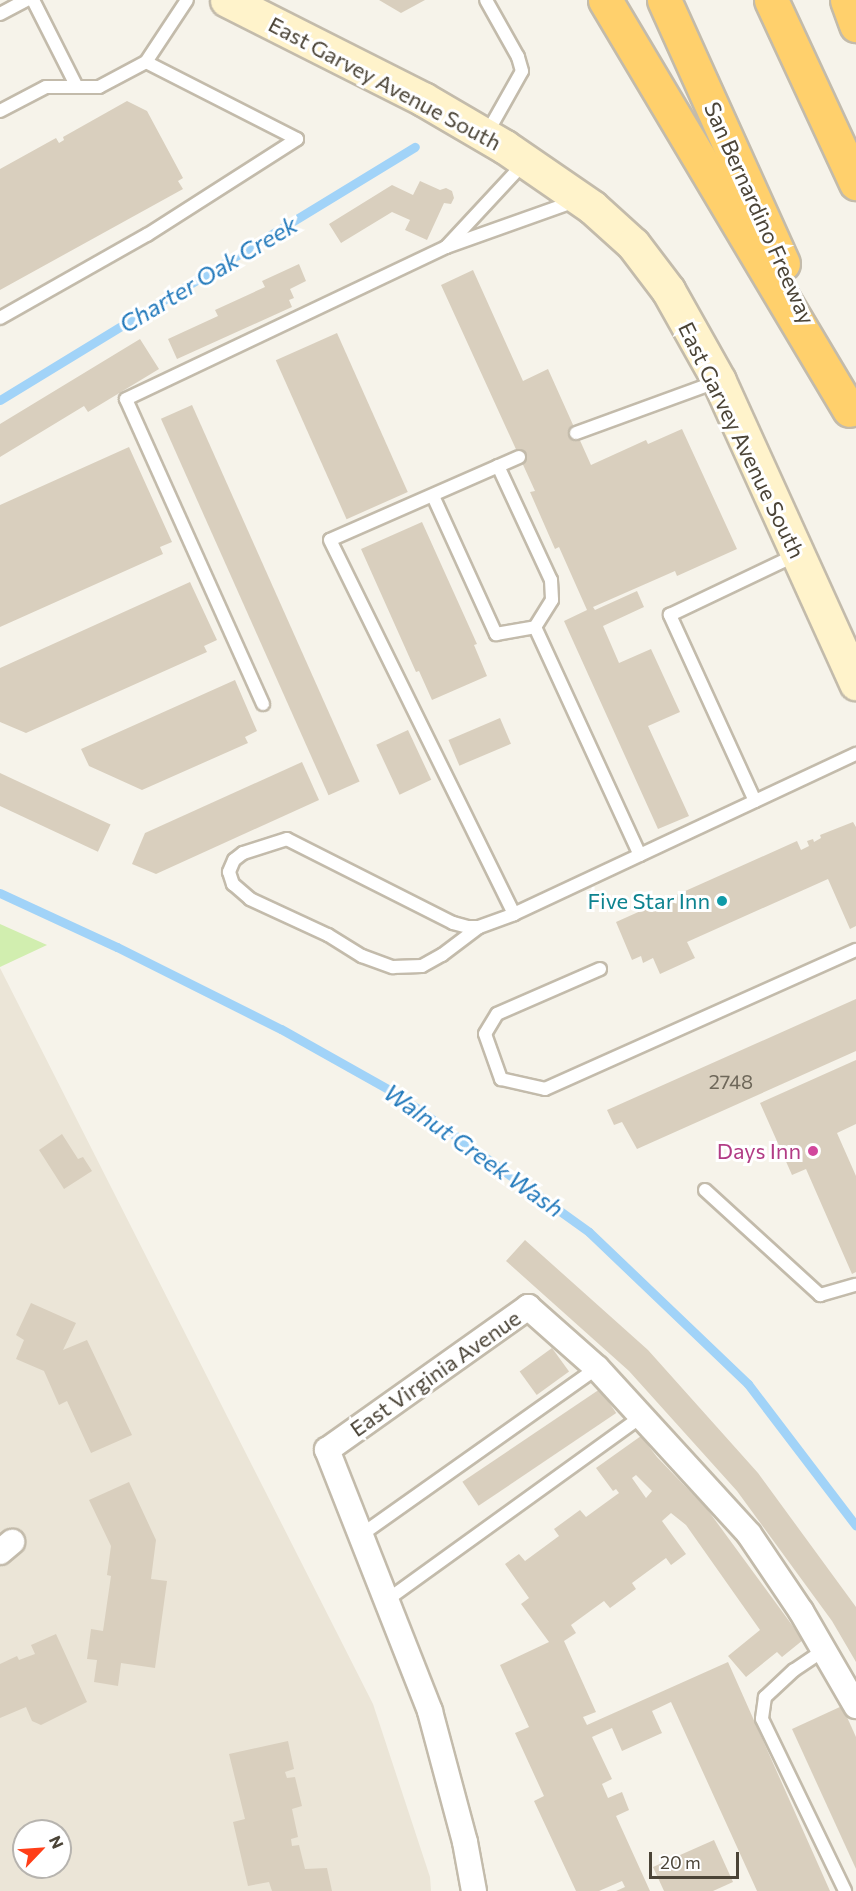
<!DOCTYPE html>
<html>
<head>
<meta charset="utf-8">
<style>
  body { margin:0 }
  #map { position:relative; width:856px; height:1891px; overflow:hidden; background:#f6f3ea; font-family:Commissioner,sans-serif }
  div>[style] { position:absolute }
  [style*='--x'] { left:calc(var(--x)*1px); top:calc(var(--y)*1px); width:calc(var(--w)*1px); rotate:calc(var(--a)*1deg) }
  .residential>* { inset:0; background:#ebe5d7 }
  .green>* { inset:0; background:#d1eeaf }
  .stream>* { height:9px; margin:-4.5px; padding:0 4.5px; transform-origin:4.5px; border-radius:4.5px; background:#a1d3f8 }
  .building>* { inset:0; background:#d9cfbe; transform-origin:0 0 }
  .roads { filter:drop-shadow(2px 0 #c3bbab) drop-shadow(-2px 0 #c3bbab) drop-shadow(0 2px #c3bbab) drop-shadow(0 -2px #c3bbab) }
  .lane>* { height:12px; margin:-6px; padding:0 6px; transform-origin:6px; border-radius:6px; background:#fff }
  .street>* { height:24px; margin:-12px; padding:0 12px; transform-origin:12px; border-radius:12px; background:#fff }
  .secondary>* { height:33px; margin:-16.5px; padding:0 16.5px; transform-origin:16.5px; border-radius:16.5px; background:#fff3cb }
  .highway>* { height:33px; margin:-16.5px; padding:0 16.5px; transform-origin:16.5px; border-radius:16.5px; background:#ffd06c }
  .dots>* { width:16px; height:16px; translate:-50% -50%; box-sizing:border-box; border:3px solid #fff; border-radius:50% }
  span { translate:-50% -50%; white-space:nowrap; text-align:center; line-height:1.15; -webkit-text-stroke:6px #fff; paint-order:stroke }
  .number-label { font-size:20px; color:#6e6759 }
  .number-label span { -webkit-text-stroke-width:0 }
  .street-label { font-size:22px; color:#4b4437 }
  .culture-label { font-size:22px; color:#0d838f }
  .right { translate:-100% -50%; text-align:right }
  .hotel-label { font-size:22px; color:#b23c85 }
  .water-label { font-size:24px; color:#2279bb; font-style:italic }
  .north { position:absolute; left:12px; top:1819px; width:60px; height:60px; box-sizing:border-box; background:#fff; border:2px solid #b7b4af; border-radius:50%; rotate:65deg; font-size:16px; font-weight:700; line-height:24px; text-align:center; color:#4b4437 }
  .north::after { content:''; display:block; margin:auto; width:21px; height:27px; background:#ff3e18; clip-path:polygon(50% 0,100% 100%,50% 72%,0 100%) }
  .scale { position:absolute; left:649px; top:1852px; width:90px; height:27px; box-sizing:border-box; border:3px solid #4b4437; border-top:0; padding-left:8px; font-size:18px; line-height:21px; white-space:nowrap; color:#4b4437; -webkit-text-stroke:4px #fff; paint-order:stroke }
</style>
</head>
<body>
<div id="map">
  <div class="residential">
    <i style="clip-path:polygon(evenodd,0 968px,373px 1704px,430px 1877px,431px 1891px,0 1891px,0 968px,24px 1831px,60px 1831px,60px 1867px,24px 1867px,24px 1831px)"></i>
  </div>
  <div class="green">
    <i style="clip-path:polygon(0 924px,47px 945px,0 967px)"></i>
  </div>
  <div class="stream">
    <i style="--x:0;--y:400;--w:486;--a:-31.4"></i>
    <i style="--x:0;--y:893;--w:129;--a:24.8"></i>
    <i style="--x:117;--y:947;--w:183;--a:26.6"></i>
    <i style="--x:281;--y:1029;--w:133;--a:29.3"></i>
    <i style="--x:397;--y:1094;--w:236;--a:35.7"></i>
    <i style="--x:589;--y:1232;--w:220;--a:43.7"></i>
    <i style="--x:748;--y:1384;--w:178;--a:52.7"></i>
  </div>
  <div class="building">
    <i style="clip-path:polygon(379px 0,425px 0,401px 13px)"></i>
    <i style="clip-path:polygon(127px 101px,147px 111px,183px 178px,178px 181px,183px 189px,0 290px,0 169px,56px 138px,59px 143px,64px 140px,63px 137px)"></i>
    <i style="clip-path:polygon(420px 181px,440px 190px,446px 188px,452px 191px,454px 198px,451px 204px,444px 203px,427px 240px,405px 230px,410px 220px,392px 212px,341px 243px,329px 224px,392px 185px,413px 195px)"></i>
    <i style="clip-path:polygon(299px 264px,306px 281px,290px 289px,294px 298px,289px 300px,292px 307px,177px 359px,168px 339px,218px 316px,215px 310px,265px 287px,262px 281px)"></i>
    <i style="clip-path:polygon(473px 270px,523px 381px,548px 369px,591px 465px,646px 440px,648px 444px,682px 429px,737px 549px,677px 576px,675px 571px,593px 607px,595px 610px,637px 591px,644px 607px,603px 626px,619px 663px,651px 649px,680px 712px,648px 726px,689px 816px,658px 829px,564px 621px,587px 610px,559px 547px,555px 549px,530px 492px,535px 491px,441px 285px)"></i>
    <i style="left:337px;top:333px;width:174px;height:67px;rotate:66deg"></i>
    <i style="clip-path:polygon(140px 339px,159px 369px,88px 412px,84px 406px,0 457px,0 424px)"></i>
    <i style="left:192px;top:405px;width:412px;height:34px;rotate:66deg"></i>
    <i style="clip-path:polygon(129px 447px,172px 542px,160px 547px,163px 554px,0 627px,0 505px)"></i>
    <i style="clip-path:polygon(422px 522px,477px 644px,474px 645px,487px 676px,432px 700px,419px 671px,416px 672px,361px 549px)"></i>
    <i style="clip-path:polygon(190px 582px,217px 640px,204px 646px,207px 652px,26px 733px,0 722px,0 668px)"></i>
    <i style="clip-path:polygon(235px 680px,257px 731px,245px 737px,248px 743px,142px 790px,89px 766px,81px 749px)"></i>
    <i style="left:500px;top:718px;width:28px;height:56px;rotate:67deg"></i>
    <i style="left:408px;top:730px;width:55px;height:35px;rotate:65deg"></i>
    <i style="clip-path:polygon(302px 762px,319px 800px,156px 874px,132px 864px,145px 833px)"></i>
    <i style="left:0;top:773px;width:122px;height:30px;rotate:25deg"></i>
    <i style="clip-path:polygon(853px 822px,856px 827px,856px 926px,850px 929px,828px 879px,687px 942px,695px 958px,660px 974px,653px 958px,643px 963px,641px 956px,632px 960px,616px 922px,797px 841px,801px 850px,809px 846px,807px 841px,813px 839px,814px 842px,821px 838px,820px 835px)"></i>
    <i style="clip-path:polygon(856px 999px,856px 1051px,637px 1149px,622px 1122px,614px 1125px,607px 1110px)"></i>
    <i style="clip-path:polygon(856px 1060px,856px 1124px,837px 1133px,856px 1176px,856px 1272px,852px 1274px,806px 1169px,792px 1175px,760px 1103px)"></i>
    <i style="clip-path:polygon(62px 1134px,78px 1159px,83px 1157px,92px 1171px,64px 1189px,39px 1150px)"></i>
    <i style="clip-path:polygon(525px 1240px,648px 1350px,758px 1473px,856px 1607px,856px 1662px,832px 1621px,737px 1491px,629px 1371px,506px 1261px)"></i>
    <i style="clip-path:polygon(31px 1303px,76px 1323px,63px 1350px,87px 1340px,132px 1435px,91px 1453px,67px 1401px,59px 1405px,44px 1371px,16px 1359px,24px 1340px,16px 1335px)"></i>
    <i style="left:552px;top:1348px;width:29px;height:40px;rotate:54deg"></i>
    <i style="left:600px;top:1389px;width:29px;height:166px;rotate:56deg"></i>
    <i style="clip-path:polygon(evenodd,641px 1436px,657px 1457px,707px 1509px,803px 1640px,782px 1657px,777px 1652px,746px 1677px,728px 1656px,760px 1630px,686px 1525px,671px 1513px,662px 1521px,686px 1554px,671px 1565px,666px 1558px,632px 1583px,636px 1589px,610px 1608px,604px 1601px,571px 1625px,576px 1633px,564px 1641px,596px 1712px,583px 1717px,587px 1725px,728px 1662px,830px 1891px,757px 1891px,671px 1702px,652px 1711px,662px 1733px,622px 1751px,612px 1728px,592px 1737px,612px 1779px,602px 1784px,608px 1798px,622px 1792px,629px 1810px,616px 1816px,650px 1891px,616px 1891px,625px 1887px,622px 1881px,599px 1891px,576px 1891px,534px 1801px,544px 1796px,515px 1733px,529px 1727px,500px 1665px,549px 1642px,521px 1604px,529px 1598px,505px 1564px,519px 1554px,525px 1561px,559px 1536px,554px 1529px,580px 1510px,586px 1517px,619px 1493px,616px 1489px,613px 1491px,596px 1468px,641px 1436px,636px 1475px,652px 1491px,646px 1498px,632px 1478px,636px 1475px)"></i>
    <i style="clip-path:polygon(129px 1482px,156px 1540px,151px 1579px,167px 1581px,155px 1668px,121px 1663px,118px 1686px,94px 1682px,97px 1660px,87px 1659px,91px 1629px,103px 1631px,111px 1576px,107px 1575px,111px 1546px,89px 1500px)"></i>
    <i style="clip-path:polygon(56px 1634px,87px 1702px,41px 1725px,32px 1721px,26px 1707px,0 1718px,0 1664px,17px 1656px,19px 1660px,35px 1654px,31px 1645px)"></i>
    <i style="clip-path:polygon(842px 1706px,856px 1737px,856px 1869px,792px 1729px)"></i>
    <i style="clip-path:polygon(288px 1741px,294px 1769px,285px 1772px,287px 1778px,295px 1777px,302px 1806px,292px 1809px,298px 1837px,291px 1839px,292px 1846px,299px 1845px,305px 1869px,327px 1868px,332px 1891px,272px 1891px,269px 1882px,248px 1886px,233px 1822px,245px 1819px,229px 1754px)"></i>
    <i style="clip-path:polygon(714px 1840px,733px 1882px,713px 1891px,664px 1891px,653px 1867px)"></i>
  </div>
  <div class="roads">
    <div class="lane">
      <i style="--x:33;--y:0;--w:97;--a:63.2"></i>
      <i style="--x:0;--y:14;--w:30;--a:-28"></i>
      <i style="--x:0;--y:111;--w:52;--a:-27.6"></i>
      <i style="--x:46;--y:87;--w:53;--a:0"></i>
      <i style="--x:99;--y:87;--w:53;--a:-28"></i>
      <i style="--x:146;--y:62;--w:74;--a:-56.5"></i>
      <i style="--x:486;--y:135;--w:73;--a:-60.6"></i>
      <i style="--x:522;--y:71;--w:15;--a:-106"></i>
      <i style="--x:518;--y:57;--w:65;--a:-119.3"></i>
      <i style="--x:525;--y:162;--w:116;--a:132.9"></i>
      <i style="--x:446;--y:247;--w:137;--a:-19.6"></i>
      <i style="--x:0;--y:318;--w:169;--a:-29.5"></i>
      <i style="--x:147;--y:235;--w:178;--a:-32.6"></i>
      <i style="--x:297;--y:139;--w:169;--a:-153"></i>
      <i style="--x:576;--y:433;--w:152;--a:-20"></i>
      <i style="--x:519;--y:457;--w:206;--a:156.3"></i>
      <i style="--x:330;--y:540;--w:417;--a:63.8"></i>
      <i style="--x:514;--y:914;--w:378;--a:-25.1"></i>
      <i style="--x:498;--y:466;--w:126;--a:65.1"></i>
      <i style="--x:551;--y:580;--w:20;--a:87"></i>
      <i style="--x:552;--y:600;--w:32;--a:122"></i>
      <i style="--x:535;--y:627;--w:251;--a:65.3"></i>
      <i style="--x:433;--y:496;--w:152;--a:65.5"></i>
      <i style="--x:496;--y:634;--w:40;--a:-10"></i>
      <i style="--x:263;--y:704;--w:334;--a:-114.2"></i>
      <i style="--x:126;--y:399;--w:354;--a:-25.4"></i>
      <i style="--x:755;--y:801;--w:205;--a:-114.6"></i>
      <i style="--x:670;--y:615;--w:140;--a:-25.5"></i>
      <i style="--x:479;--y:927;--w:11;--a:180"></i>
      <i style="--x:468;--y:927;--w:16;--a:-165"></i>
      <i style="--x:453;--y:923;--w:186;--a:-153.2"></i>
      <i style="--x:287;--y:839;--w:46;--a:162.3"></i>
      <i style="--x:243;--y:853;--w:11;--a:142"></i>
      <i style="--x:234;--y:860;--w:13;--a:113"></i>
      <i style="--x:229;--y:872;--w:13;--a:72"></i>
      <i style="--x:233;--y:884;--w:23;--a:41"></i>
      <i style="--x:250;--y:899;--w:86;--a:24.8"></i>
      <i style="--x:328;--y:935;--w:40;--a:32"></i>
      <i style="--x:362;--y:956;--w:33;--a:20"></i>
      <i style="--x:393;--y:967;--w:29;--a:-2"></i>
      <i style="--x:422;--y:966;--w:23;--a:-29"></i>
      <i style="--x:442;--y:955;--w:46;--a:-37.1"></i>
      <i style="--x:479;--y:927;--w:37;--a:-20"></i>
      <i style="--x:600;--y:969;--w:112;--a:156.4"></i>
      <i style="--x:497;--y:1014;--w:23;--a:121"></i>
      <i style="--x:485;--y:1034;--w:48;--a:70.4"></i>
      <i style="--x:501;--y:1079;--w:45;--a:12.8"></i>
      <i style="--x:545;--y:1089;--w:341;--a:-24.1"></i>
      <i style="--x:705;--y:1190;--w:156;--a:42.4"></i>
      <i style="--x:820;--y:1295;--w:37;--a:-16"></i>
      <i style="--x:361;--y:1535;--w:289;--a:-35.3"></i>
      <i style="--x:387;--y:1600;--w:313;--a:-35.8"></i>
      <i style="--x:824;--y:1650;--w:36;--a:146"></i>
      <i style="--x:794;--y:1670;--w:40;--a:137"></i>
      <i style="--x:765;--y:1697;--w:22;--a:98"></i>
      <i style="--x:762;--y:1719;--w:191;--a:64.2"></i>
    </div>
    <div class="street">
      <i style="--x:0;--y:1552;--w:16;--a:-40"></i>
      <i style="--x:474;--y:1891;--w:50;--a:-100.4"></i>
      <i style="--x:465;--y:1842;--w:136;--a:-105"></i>
      <i style="--x:430;--y:1711;--w:281;--a:-111.5"></i>
      <i style="--x:327;--y:1450;--w:247;--a:-35.4"></i>
      <i style="--x:528;--y:1307;--w:92;--a:41.5"></i>
      <i style="--x:597;--y:1368;--w:225;--a:47.5"></i>
      <i style="--x:749;--y:1534;--w:93;--a:56"></i>
      <i style="--x:801;--y:1611;--w:110;--a:59.9"></i>
    </div>
    <div class="secondary">
      <i style="--x:227;--y:0;--w:220;--a:26.8"></i>
      <i style="--x:423;--y:99;--w:95;--a:30.3"></i>
      <i style="--x:505;--y:147;--w:106;--a:34.6"></i>
      <i style="--x:592;--y:207;--w:55;--a:42.1"></i>
      <i style="--x:633;--y:244;--w:58;--a:52.7"></i>
      <i style="--x:668;--y:290;--w:104;--a:60.7"></i>
      <i style="--x:719;--y:381;--w:332;--a:65.6"></i>
    </div>
    <div class="highway">
      <i style="--x:605;--y:0;--w:477;--a:59.2"></i>
      <i style="--x:664;--y:0;--w:289;--a:65.7"></i>
      <i style="--x:771;--y:0;--w:202;--a:65.1"></i>
      <i style="--x:847;--y:0;--w:27;--a:70"></i>
    </div>
  </div>
  <div class="dots">
    <i style="left:722px;top:901px;background:#0f9aa8"></i>
    <i style="left:813px;top:1151px;background:#d1479c"></i>
  </div>
  <div class="number-label">
    <span style="left:731px;top:1081px">2748</span>
  </div>
  <div class="street-label">
    <span style="left:385px;top:83px;rotate:28deg">East Garvey Avenue South</span>
    <span style="left:760px;top:213px;rotate:66deg">San Bernardino Freeway</span>
    <span style="left:742px;top:440px;rotate:64deg">East Garvey Avenue South</span>
    <span style="left:435px;top:1373px;rotate:-35deg">East Virginia Avenue</span>
  </div>
  <div class="culture-label">
    <span class="right" style="left:710px;top:901px">Five Star Inn</span>
  </div>
  <div class="hotel-label">
    <span class="right" style="left:801px;top:1151px">Days Inn</span>
  </div>
  <div class="water-label">
    <span style="left:208px;top:274px;rotate:-31deg">Charter Oak Creek</span>
    <span style="left:474px;top:1150px;rotate:35deg">Walnut Creek Wash</span>
  </div>
  <div class="north">N</div>
  <div class="scale">20 m</div>
</div>
</body>
</html>
